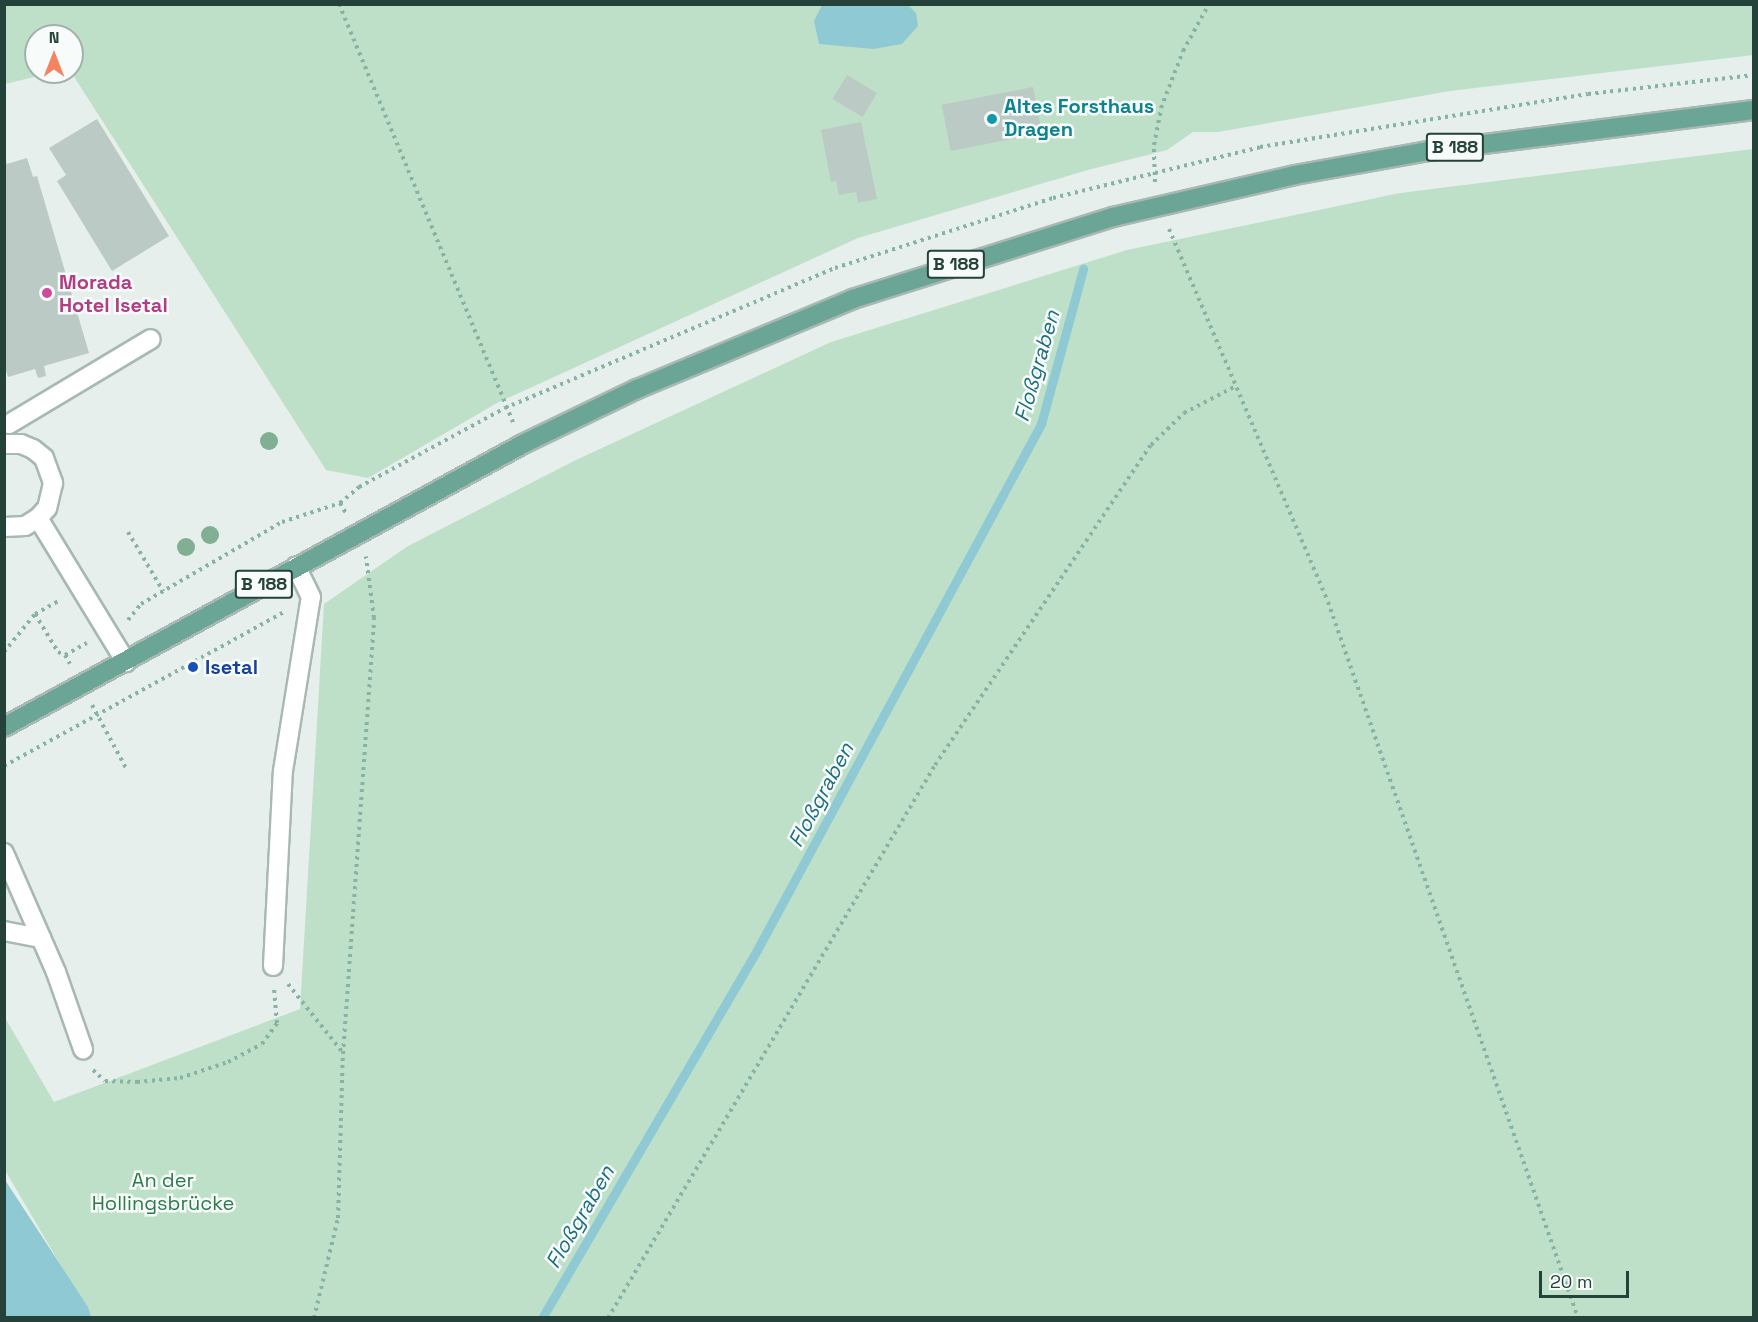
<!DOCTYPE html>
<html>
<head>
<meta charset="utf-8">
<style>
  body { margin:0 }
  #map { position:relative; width:1758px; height:1322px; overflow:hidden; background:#e6efeb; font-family:"Space Grotesk",sans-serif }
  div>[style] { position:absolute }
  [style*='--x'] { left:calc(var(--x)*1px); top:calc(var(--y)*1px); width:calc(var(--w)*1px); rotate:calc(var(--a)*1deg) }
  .green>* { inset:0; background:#bfe0c8 }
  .water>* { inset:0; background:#8ec9d4 }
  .stream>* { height:9px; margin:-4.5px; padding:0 4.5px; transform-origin:4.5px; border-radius:4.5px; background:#8ec9d4 }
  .building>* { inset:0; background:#bbcac4; transform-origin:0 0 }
  .path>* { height:4px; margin-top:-2px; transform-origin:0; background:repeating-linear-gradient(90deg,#86b3a5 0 3px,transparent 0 7.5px) }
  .roads { filter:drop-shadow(2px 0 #a8b8b2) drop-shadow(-2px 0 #a8b8b2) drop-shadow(0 2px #a8b8b2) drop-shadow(0 -2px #a8b8b2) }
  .lane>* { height:18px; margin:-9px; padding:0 9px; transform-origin:9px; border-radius:9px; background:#fff }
  .primary>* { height:18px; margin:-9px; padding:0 9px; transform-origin:9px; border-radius:9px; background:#6aa596 }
  .trees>* { width:18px; height:18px; margin:-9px; border-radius:50%; background:#80af93 }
  .dots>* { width:16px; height:16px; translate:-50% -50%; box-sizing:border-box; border:3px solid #f7fbf9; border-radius:50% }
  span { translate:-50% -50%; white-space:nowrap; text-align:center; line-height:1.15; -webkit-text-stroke:5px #f7fbf9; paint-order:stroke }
  .shield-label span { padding:2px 4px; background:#f7fbf9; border:2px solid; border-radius:4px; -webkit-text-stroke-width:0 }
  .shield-label { font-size:18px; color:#24423a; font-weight:700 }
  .culture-label { font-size:20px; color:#0d838f; font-weight:700 }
  .left { translate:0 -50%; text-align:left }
  .hotel-label { font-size:20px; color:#b23c85; font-weight:700 }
  .transit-label { font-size:20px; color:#164399; font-weight:700 }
  .park-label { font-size:20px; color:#2d7a4b }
  .water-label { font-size:21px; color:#1c6f80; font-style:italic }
  .frame { position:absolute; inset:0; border:6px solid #24423a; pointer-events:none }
  .north { position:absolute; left:24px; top:24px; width:60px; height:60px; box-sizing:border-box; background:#f7fbf9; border:2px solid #a3b1ad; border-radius:50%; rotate:0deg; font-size:16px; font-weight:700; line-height:24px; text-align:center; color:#24423a }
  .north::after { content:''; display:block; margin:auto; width:21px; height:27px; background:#f4845f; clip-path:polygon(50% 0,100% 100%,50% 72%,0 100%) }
  .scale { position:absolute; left:1539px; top:1271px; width:90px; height:27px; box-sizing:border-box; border:3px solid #24423a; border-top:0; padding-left:8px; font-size:18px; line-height:21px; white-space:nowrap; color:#24423a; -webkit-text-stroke:4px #f7fbf9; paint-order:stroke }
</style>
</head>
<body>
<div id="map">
  <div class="green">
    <i style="clip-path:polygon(1753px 4px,1754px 55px,1450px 91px,1218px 132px,1193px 132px,1167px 150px,1088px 170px,858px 238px,497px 403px,368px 478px,326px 470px,71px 72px,72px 36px,36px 36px,36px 72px,55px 72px,5px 84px,4px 5px)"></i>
    <i style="clip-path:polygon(1753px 149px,1753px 1317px,91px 1317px,5px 1170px,4px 1016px,54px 1102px,300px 1009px,324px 604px,408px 546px,576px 460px,831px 342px,1127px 250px,1400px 193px)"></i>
  </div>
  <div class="water">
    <i style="clip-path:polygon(907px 4px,916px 13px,918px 26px,902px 44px,873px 49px,819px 44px,814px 21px,822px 5px)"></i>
    <i style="clip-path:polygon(5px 1180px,88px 1307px,91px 1317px,5px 1317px)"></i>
  </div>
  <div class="stream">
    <i style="--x:542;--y:1318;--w:426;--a:-59.7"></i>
    <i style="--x:757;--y:950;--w:598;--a:-61.63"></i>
    <i style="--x:1041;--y:424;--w:161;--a:-74.8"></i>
  </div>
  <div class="building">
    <i style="left:847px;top:75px;width:35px;height:28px;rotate:31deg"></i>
    <i style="left:1033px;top:87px;width:47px;height:93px;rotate:79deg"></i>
    <i style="clip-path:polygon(97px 119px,169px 236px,112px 271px,57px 181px,66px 175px,49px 148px)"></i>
    <i style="clip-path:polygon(861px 122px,877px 199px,858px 203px,856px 192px,839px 195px,836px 181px,831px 182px,821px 130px)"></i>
    <i style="clip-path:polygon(5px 158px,7px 164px,27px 158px,33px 177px,37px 176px,89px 353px,44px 366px,46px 376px,38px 378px,35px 369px,8px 377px,4px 364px)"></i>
  </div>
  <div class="path">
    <i style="--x:339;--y:4;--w:453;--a:67.4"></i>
    <i style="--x:1155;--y:182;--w:37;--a:-92"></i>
    <i style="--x:1154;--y:145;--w:38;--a:-79"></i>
    <i style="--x:1161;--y:108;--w:61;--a:-68.9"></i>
    <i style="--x:1183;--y:51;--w:54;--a:-61"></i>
    <i style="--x:1169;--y:229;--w:405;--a:66.9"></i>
    <i style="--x:1328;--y:602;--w:758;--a:70.75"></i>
    <i style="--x:340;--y:503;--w:14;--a:60"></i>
    <i style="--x:128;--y:532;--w:69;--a:59.3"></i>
    <i style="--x:35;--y:614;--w:44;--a:58.8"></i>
    <i style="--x:58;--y:652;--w:8;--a:23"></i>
    <i style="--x:65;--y:655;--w:10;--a:61"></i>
    <i style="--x:128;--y:620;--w:21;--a:-51"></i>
    <i style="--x:141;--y:604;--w:163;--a:-30.2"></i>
    <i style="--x:282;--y:522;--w:61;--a:-18.1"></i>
    <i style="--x:340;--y:503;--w:25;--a:-40"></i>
    <i style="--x:359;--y:487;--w:166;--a:-28.4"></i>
    <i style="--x:505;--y:408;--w:358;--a:-23"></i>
    <i style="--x:835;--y:268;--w:229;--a:-17.8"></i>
    <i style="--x:1053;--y:198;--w:213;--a:-13.8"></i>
    <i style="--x:1260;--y:147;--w:332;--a:-9.2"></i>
    <i style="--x:1588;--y:94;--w:167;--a:-6.5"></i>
    <i style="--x:4;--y:652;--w:49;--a:-50.8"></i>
    <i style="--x:35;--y:614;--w:29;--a:-29"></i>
    <i style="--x:65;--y:655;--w:25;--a:-29"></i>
    <i style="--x:92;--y:705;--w:74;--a:61.7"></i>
    <i style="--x:4;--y:766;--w:320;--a:-28.8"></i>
    <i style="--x:288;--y:984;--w:88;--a:51.4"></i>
    <i style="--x:93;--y:1070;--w:16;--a:43"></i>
    <i style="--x:105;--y:1081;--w:32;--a:2"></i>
    <i style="--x:137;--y:1082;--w:43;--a:-5.3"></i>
    <i style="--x:180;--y:1078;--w:51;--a:-18.4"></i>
    <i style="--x:228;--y:1062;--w:38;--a:-28"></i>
    <i style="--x:262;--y:1044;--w:26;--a:-54"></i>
    <i style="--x:277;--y:1023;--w:35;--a:-95"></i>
    <i style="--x:314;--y:1318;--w:103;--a:-76.5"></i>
    <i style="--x:338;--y:1218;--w:164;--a:-88.3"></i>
    <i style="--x:343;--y:1054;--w:437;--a:-85.9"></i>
    <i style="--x:374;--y:618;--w:62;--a:-97.5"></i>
    <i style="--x:608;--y:1318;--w:642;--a:-59.4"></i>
    <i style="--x:935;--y:765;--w:386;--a:-56"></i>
    <i style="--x:1151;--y:445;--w:46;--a:-44.1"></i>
    <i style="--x:1184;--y:413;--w:59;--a:-27.4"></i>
  </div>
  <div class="roads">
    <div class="lane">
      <i style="--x:9;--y:424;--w:165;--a:-30.9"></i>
      <i style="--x:4;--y:444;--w:17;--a:0"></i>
      <i style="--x:21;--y:444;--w:13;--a:23"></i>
      <i style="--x:33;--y:449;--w:14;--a:39"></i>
      <i style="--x:44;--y:458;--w:27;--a:70"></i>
      <i style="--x:53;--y:483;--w:26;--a:103"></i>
      <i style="--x:47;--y:508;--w:13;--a:132"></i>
      <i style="--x:38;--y:518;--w:15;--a:148"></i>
      <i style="--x:25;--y:526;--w:21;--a:177"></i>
      <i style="--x:38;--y:518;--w:169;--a:58.6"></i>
      <i style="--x:4;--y:853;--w:130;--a:66.4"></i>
      <i style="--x:56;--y:972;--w:82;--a:70.7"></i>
      <i style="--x:4;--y:931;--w:38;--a:11"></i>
      <i style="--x:273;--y:966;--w:195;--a:-87.1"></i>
      <i style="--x:283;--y:771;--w:176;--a:-80.9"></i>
      <i style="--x:311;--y:597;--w:34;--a:-116"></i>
    </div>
    <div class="primary">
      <i style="--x:4;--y:727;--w:591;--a:-28.6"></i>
      <i style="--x:523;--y:444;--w:127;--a:-25.8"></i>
      <i style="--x:637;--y:389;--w:234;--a:-22.6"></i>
      <i style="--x:853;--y:299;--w:273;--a:-17.5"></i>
      <i style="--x:1113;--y:217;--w:187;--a:-13"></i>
      <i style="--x:1295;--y:175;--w:136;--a:-10.2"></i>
      <i style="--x:1429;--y:151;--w:328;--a:-7.2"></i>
    </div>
  </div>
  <div class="trees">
    <i style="left:269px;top:441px"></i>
    <i style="left:210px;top:535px"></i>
    <i style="left:186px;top:547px"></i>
  </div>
  <div class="dots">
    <i style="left:992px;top:119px;background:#0f9aa8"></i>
    <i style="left:47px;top:293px;background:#d1479c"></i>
    <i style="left:193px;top:667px;background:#1a4fb4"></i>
  </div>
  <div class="shield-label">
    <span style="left:1455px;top:147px">B 188</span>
    <span style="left:956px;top:264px">B 188</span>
    <span style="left:264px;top:584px">B 188</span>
  </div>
  <div class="culture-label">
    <span class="left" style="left:1004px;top:118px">Altes Forsthaus<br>Dragen</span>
  </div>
  <div class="hotel-label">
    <span class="left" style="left:59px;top:294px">Morada<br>Hotel Isetal</span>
  </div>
  <div class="transit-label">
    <span class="left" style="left:205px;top:667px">Isetal</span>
  </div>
  <div class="park-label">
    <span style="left:163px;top:1192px">An der<br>Hollingsbrücke</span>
  </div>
  <div class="water-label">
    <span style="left:1037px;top:366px;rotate:-74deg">Floßgraben</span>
    <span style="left:821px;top:795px;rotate:-62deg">Floßgraben</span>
    <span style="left:580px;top:1217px;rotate:-60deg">Floßgraben</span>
  </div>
  <div class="frame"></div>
  <div class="north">N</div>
  <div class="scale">20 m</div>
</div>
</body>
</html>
